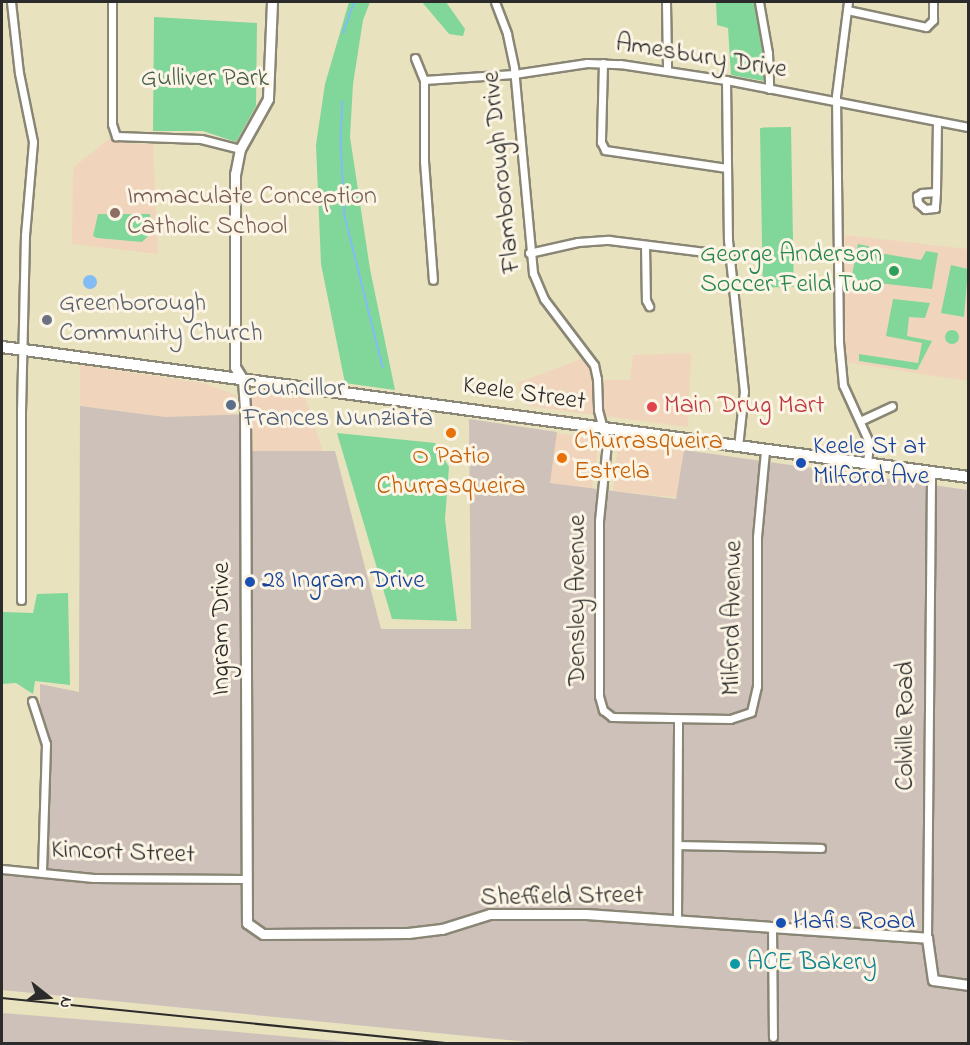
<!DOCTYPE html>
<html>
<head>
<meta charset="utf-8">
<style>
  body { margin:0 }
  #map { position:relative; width:970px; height:1045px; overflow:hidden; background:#e9e2bf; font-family:"Indie Flower",sans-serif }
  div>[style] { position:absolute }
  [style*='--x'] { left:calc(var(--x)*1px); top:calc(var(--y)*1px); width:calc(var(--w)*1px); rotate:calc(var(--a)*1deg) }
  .built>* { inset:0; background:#f0d5bc; transform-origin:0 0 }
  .industrial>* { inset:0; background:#cec1b9 }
  .green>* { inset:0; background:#81d699; transform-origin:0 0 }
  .round { border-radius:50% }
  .water>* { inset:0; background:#82bcf3 }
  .stream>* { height:1.5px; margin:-0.75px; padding:0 0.75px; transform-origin:0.75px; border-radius:0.75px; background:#82bcf3 }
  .roads { filter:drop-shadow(2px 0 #8a8675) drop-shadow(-2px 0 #8a8675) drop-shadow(0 2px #8a8675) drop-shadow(0 -2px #8a8675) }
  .minor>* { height:7px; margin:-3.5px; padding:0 3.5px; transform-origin:3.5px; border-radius:3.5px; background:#fff }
  .tertiary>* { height:9px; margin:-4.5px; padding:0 4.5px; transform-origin:4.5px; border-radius:4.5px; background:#fff }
  .secondary>* { height:10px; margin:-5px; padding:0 5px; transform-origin:5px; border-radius:5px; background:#fff }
  .rail>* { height:1.5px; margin:-0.75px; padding:0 0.75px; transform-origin:0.75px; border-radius:0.75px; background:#2b2b2b }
  .dots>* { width:16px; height:16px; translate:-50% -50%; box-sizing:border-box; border:3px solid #fcf5e5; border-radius:50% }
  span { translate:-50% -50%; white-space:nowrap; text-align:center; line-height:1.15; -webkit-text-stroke:6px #fcf5e5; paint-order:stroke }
  .street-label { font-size:26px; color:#2b2b2b }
  .park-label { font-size:26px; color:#455e4c }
  .education-label { font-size:26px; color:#785e54 }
  .left { translate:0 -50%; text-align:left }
  .leisure-label { font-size:26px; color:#27864d }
  .right { translate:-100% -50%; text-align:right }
  .worship-label { font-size:26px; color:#5b616d }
  .service-label { font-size:26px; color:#4e5e75 }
  .health-label { font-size:26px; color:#be3a42 }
  .food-label { font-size:26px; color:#c56008 }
  .transit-label { font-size:26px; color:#164399 }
  .culture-label { font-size:26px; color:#0d838f }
  .frame { position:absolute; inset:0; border:3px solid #2b2b2b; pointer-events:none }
  .north { position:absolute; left:18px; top:967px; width:60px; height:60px; -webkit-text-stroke:4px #fcf5e5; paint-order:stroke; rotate:107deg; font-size:16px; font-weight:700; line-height:24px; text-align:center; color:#2b2b2b }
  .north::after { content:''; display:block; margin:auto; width:21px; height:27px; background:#2b2b2b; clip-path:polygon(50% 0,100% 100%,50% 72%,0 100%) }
</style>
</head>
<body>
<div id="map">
  <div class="built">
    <i style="clip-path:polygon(110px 138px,120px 143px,153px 144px,158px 254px,72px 244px,73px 168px)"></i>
    <i style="clip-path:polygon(845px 235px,968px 249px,967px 381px,844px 362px)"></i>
    <i style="clip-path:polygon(691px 353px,688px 427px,527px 406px,517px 383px,592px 355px,603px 380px,630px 380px,633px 355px)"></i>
    <i style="clip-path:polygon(80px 365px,203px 383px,237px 395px,234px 415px,165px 417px,80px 406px)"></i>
    <i style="clip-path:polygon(252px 391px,305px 397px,323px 451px,249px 451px)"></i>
    <i style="left:557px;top:433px;width:43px;height:50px;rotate:9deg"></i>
    <i style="left:618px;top:443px;width:66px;height:48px;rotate:6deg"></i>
  </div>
  <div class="industrial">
    <i style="clip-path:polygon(80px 406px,165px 417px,251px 414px,250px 451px,335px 451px,381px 629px,471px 629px,469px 419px,557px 432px,550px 483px,676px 499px,684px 450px,968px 490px,968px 1043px,538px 1043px,2px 990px,2px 874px,46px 878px,47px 869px,49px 745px,40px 710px,40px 684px,79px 692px)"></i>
    <i style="clip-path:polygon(2px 1013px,227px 1031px,359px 1043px,2px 1043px)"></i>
  </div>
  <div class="green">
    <i style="clip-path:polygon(349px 2px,370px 2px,363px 20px,353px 84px,350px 137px,370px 269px,395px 390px,345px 383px,321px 264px,316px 145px,325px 84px)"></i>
    <i style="clip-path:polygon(422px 2px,446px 2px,465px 29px,463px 36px,449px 34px)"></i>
    <i style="clip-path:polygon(716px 2px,755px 2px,764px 55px,764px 81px,731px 75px,728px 28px,717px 25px)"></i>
    <i style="clip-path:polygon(154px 17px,257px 23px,256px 106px,236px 142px,203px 131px,153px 131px)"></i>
    <i style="left:791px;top:127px;width:160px;height:31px;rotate:89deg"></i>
    <i style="clip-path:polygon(98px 214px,150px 214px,152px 232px,142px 242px,97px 238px,93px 236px)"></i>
    <i style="clip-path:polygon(858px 244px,868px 246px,873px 252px,921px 260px,926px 251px,938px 253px,932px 289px,851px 280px)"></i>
    <i style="clip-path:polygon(951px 265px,968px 269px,964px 317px,941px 313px)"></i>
    <i style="clip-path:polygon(893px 299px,930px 303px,925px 318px,909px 317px,907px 336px,932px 341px,917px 370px,859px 361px,859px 354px,918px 363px,922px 343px,886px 336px)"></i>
    <i class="round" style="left:945px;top:330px;width:14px;height:14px"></i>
    <i style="clip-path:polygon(337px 433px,435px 443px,449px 467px,445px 519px,457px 621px,392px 619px)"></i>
    <i style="clip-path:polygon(68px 593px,70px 685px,35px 681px,33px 694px,16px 683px,2px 684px,2px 612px,33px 613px,37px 594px)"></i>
  </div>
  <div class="water">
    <i class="round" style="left:83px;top:275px;width:14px;height:14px"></i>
  </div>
  <div class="stream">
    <i style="--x:343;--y:33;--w:33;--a:-70"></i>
    <i style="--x:343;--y:101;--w:39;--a:93"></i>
    <i style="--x:341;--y:140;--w:76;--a:87"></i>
    <i style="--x:345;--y:216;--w:156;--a:75.9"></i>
  </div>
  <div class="roads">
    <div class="minor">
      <i style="--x:11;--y:2;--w:71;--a:83.6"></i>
      <i style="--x:19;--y:73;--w:70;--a:78.5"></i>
      <i style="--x:33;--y:142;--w:93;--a:94.9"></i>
      <i style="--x:25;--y:235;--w:175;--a:91.3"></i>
      <i style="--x:21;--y:410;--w:190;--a:90"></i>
      <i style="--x:112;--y:2;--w:122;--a:90"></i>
      <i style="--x:112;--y:124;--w:13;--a:72"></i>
      <i style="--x:116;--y:136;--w:85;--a:2"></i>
      <i style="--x:201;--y:139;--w:40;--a:14.4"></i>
      <i style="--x:495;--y:2;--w:34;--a:69"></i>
      <i style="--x:507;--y:34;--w:35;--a:78"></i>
      <i style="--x:514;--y:68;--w:206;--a:84.7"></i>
      <i style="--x:533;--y:273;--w:28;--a:67"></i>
      <i style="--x:544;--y:299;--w:83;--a:52.9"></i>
      <i style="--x:594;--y:365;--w:14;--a:78"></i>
      <i style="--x:597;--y:379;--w:31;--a:88"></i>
      <i style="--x:598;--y:410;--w:34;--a:75"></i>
      <i style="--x:607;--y:443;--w:78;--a:95.9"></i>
      <i style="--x:599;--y:521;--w:175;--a:90"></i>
      <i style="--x:599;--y:696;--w:15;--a:74"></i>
      <i style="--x:603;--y:710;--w:11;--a:38"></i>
      <i style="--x:612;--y:717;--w:118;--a:1"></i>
      <i style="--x:730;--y:719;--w:22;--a:-18"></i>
      <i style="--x:751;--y:712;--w:27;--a:-77"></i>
      <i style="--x:757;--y:686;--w:149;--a:-90"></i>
      <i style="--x:757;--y:537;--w:87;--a:-84.7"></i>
      <i style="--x:666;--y:2;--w:67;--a:89.1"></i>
      <i style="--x:759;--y:2;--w:52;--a:80"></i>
      <i style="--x:768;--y:53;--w:36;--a:88"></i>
      <i style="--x:848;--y:2;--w:95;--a:97.3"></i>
      <i style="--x:836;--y:96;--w:246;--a:89.3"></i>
      <i style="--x:839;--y:342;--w:43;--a:84.7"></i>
      <i style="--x:843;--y:385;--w:63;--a:65.5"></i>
      <i style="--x:869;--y:442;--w:22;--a:95"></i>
      <i style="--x:847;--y:10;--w:81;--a:12.1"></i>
      <i style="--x:926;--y:27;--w:10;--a:-45"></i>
      <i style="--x:933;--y:20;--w:18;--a:-90"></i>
      <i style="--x:415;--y:58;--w:24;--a:68"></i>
      <i style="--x:424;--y:80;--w:81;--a:90"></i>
      <i style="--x:424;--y:161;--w:119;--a:85.7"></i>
      <i style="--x:603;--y:63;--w:79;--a:91.5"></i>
      <i style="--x:601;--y:142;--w:9;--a:63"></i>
      <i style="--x:605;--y:150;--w:123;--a:8.4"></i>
      <i style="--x:424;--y:80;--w:90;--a:-3.8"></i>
      <i style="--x:514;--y:74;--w:74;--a:-8.6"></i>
      <i style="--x:587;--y:63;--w:33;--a:2"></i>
      <i style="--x:620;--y:64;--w:107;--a:8.6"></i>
      <i style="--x:726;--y:80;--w:247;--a:11"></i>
      <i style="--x:726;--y:80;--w:160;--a:89.3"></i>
      <i style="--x:728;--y:240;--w:152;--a:84"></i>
      <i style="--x:744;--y:391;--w:56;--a:96.1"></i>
      <i style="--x:936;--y:192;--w:16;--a:94"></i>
      <i style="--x:935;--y:208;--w:10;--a:174"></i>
      <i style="--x:925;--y:209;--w:9;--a:-139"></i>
      <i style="--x:918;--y:203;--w:7;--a:-98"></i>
      <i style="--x:917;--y:196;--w:6;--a:-31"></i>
      <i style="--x:922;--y:193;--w:14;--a:-4"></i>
      <i style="--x:936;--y:192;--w:71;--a:-89.2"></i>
      <i style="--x:645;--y:245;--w:55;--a:89"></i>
      <i style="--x:646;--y:300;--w:7;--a:63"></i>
      <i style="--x:529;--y:253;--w:50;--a:-12.7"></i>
      <i style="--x:578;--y:242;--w:31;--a:-4"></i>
      <i style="--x:609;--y:240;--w:121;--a:7.1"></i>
      <i style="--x:862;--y:420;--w:33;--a:-25"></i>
      <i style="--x:32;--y:701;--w:45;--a:72"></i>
      <i style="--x:46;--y:744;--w:129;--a:91.8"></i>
      <i style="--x:679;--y:845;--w:142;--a:1.2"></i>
      <i style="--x:2;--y:869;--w:92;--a:5.6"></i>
      <i style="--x:94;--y:878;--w:150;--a:0.4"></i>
      <i style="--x:677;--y:919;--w:199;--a:-89.7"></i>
      <i style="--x:772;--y:927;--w:110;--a:89.5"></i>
      <i style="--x:927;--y:938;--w:468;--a:-89.5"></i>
    </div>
    <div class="tertiary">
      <i style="--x:272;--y:2;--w:97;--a:92.4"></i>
      <i style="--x:268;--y:99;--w:57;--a:119.2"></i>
      <i style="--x:240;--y:149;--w:25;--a:101"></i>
      <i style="--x:235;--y:174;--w:193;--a:90"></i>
      <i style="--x:235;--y:367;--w:15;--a:58"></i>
      <i style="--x:243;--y:380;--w:30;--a:86"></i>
      <i style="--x:245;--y:410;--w:513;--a:89.78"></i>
      <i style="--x:247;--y:923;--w:19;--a:35"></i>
      <i style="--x:263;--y:934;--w:145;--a:-0.4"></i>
      <i style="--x:408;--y:933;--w:34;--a:-7"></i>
      <i style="--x:442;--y:929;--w:50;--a:-17.4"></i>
      <i style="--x:490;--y:914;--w:96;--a:0"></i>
      <i style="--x:586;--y:914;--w:342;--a:4"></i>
      <i style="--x:927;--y:938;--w:42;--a:81.9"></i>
      <i style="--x:933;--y:980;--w:35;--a:8"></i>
    </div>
    <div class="secondary">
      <i style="--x:2;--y:347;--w:975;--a:7.66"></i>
    </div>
  </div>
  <div class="rail">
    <i style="--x:2;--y:998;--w:458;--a:5.8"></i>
  </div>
  <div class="dots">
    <i style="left:115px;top:213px;background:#8d6e63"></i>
    <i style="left:894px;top:271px;background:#2e9e5b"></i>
    <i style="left:47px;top:320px;background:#6b7280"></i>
    <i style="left:231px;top:405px;background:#5c6f8a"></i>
    <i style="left:652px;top:407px;background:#e0444e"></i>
    <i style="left:451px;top:433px;background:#e8710a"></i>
    <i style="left:562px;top:458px;background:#e8710a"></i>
    <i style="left:801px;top:463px;background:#1a4fb4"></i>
    <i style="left:250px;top:582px;background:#1a4fb4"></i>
    <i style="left:781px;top:923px;background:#1a4fb4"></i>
    <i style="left:735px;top:964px;background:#0f9aa8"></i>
  </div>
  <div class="street-label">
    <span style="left:701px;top:58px;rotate:9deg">Amesbury Drive</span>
    <span style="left:503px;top:172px;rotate:-96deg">Flamborough Drive</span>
    <span style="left:524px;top:395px;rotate:8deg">Keele Street</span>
    <span style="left:579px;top:600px;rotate:-90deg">Densley Avenue</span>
    <span style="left:734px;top:618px;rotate:-89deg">Milford Avenue</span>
    <span style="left:223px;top:629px;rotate:-90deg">Ingram Drive</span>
    <span style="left:907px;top:726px;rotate:-90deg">Colville Road</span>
    <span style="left:123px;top:854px;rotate:2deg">Kincort Street</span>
    <span style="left:562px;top:898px;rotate:-1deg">Sheffield Street</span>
  </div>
  <div class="park-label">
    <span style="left:205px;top:80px">Gulliver Park</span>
  </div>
  <div class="education-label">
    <span class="left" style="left:127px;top:213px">Immaculate Conception<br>Catholic School</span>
  </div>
  <div class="leisure-label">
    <span class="right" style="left:882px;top:271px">George Anderson<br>Soccer Feild Two</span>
  </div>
  <div class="worship-label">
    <span class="left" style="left:59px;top:320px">Greenborough<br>Community Church</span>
  </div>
  <div class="service-label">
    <span class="left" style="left:243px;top:405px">Councillor<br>Frances Nunziata</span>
  </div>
  <div class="health-label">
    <span class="left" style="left:664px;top:407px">Main Drug Mart</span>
  </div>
  <div class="food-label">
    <span class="left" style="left:574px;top:458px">Churrasqueira<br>Estrela</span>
    <span style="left:451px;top:473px">O Patio<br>Churrasqueira</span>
  </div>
  <div class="transit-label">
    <span class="left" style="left:813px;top:463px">Keele St at<br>Milford Ave</span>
    <span class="left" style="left:262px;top:582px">28 Ingram Drive</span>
    <span class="left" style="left:793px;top:923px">Hafis Road</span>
  </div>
  <div class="culture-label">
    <span class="left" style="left:747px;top:964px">ACE Bakery</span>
  </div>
  <div class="frame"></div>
  <div class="north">N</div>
</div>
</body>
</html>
